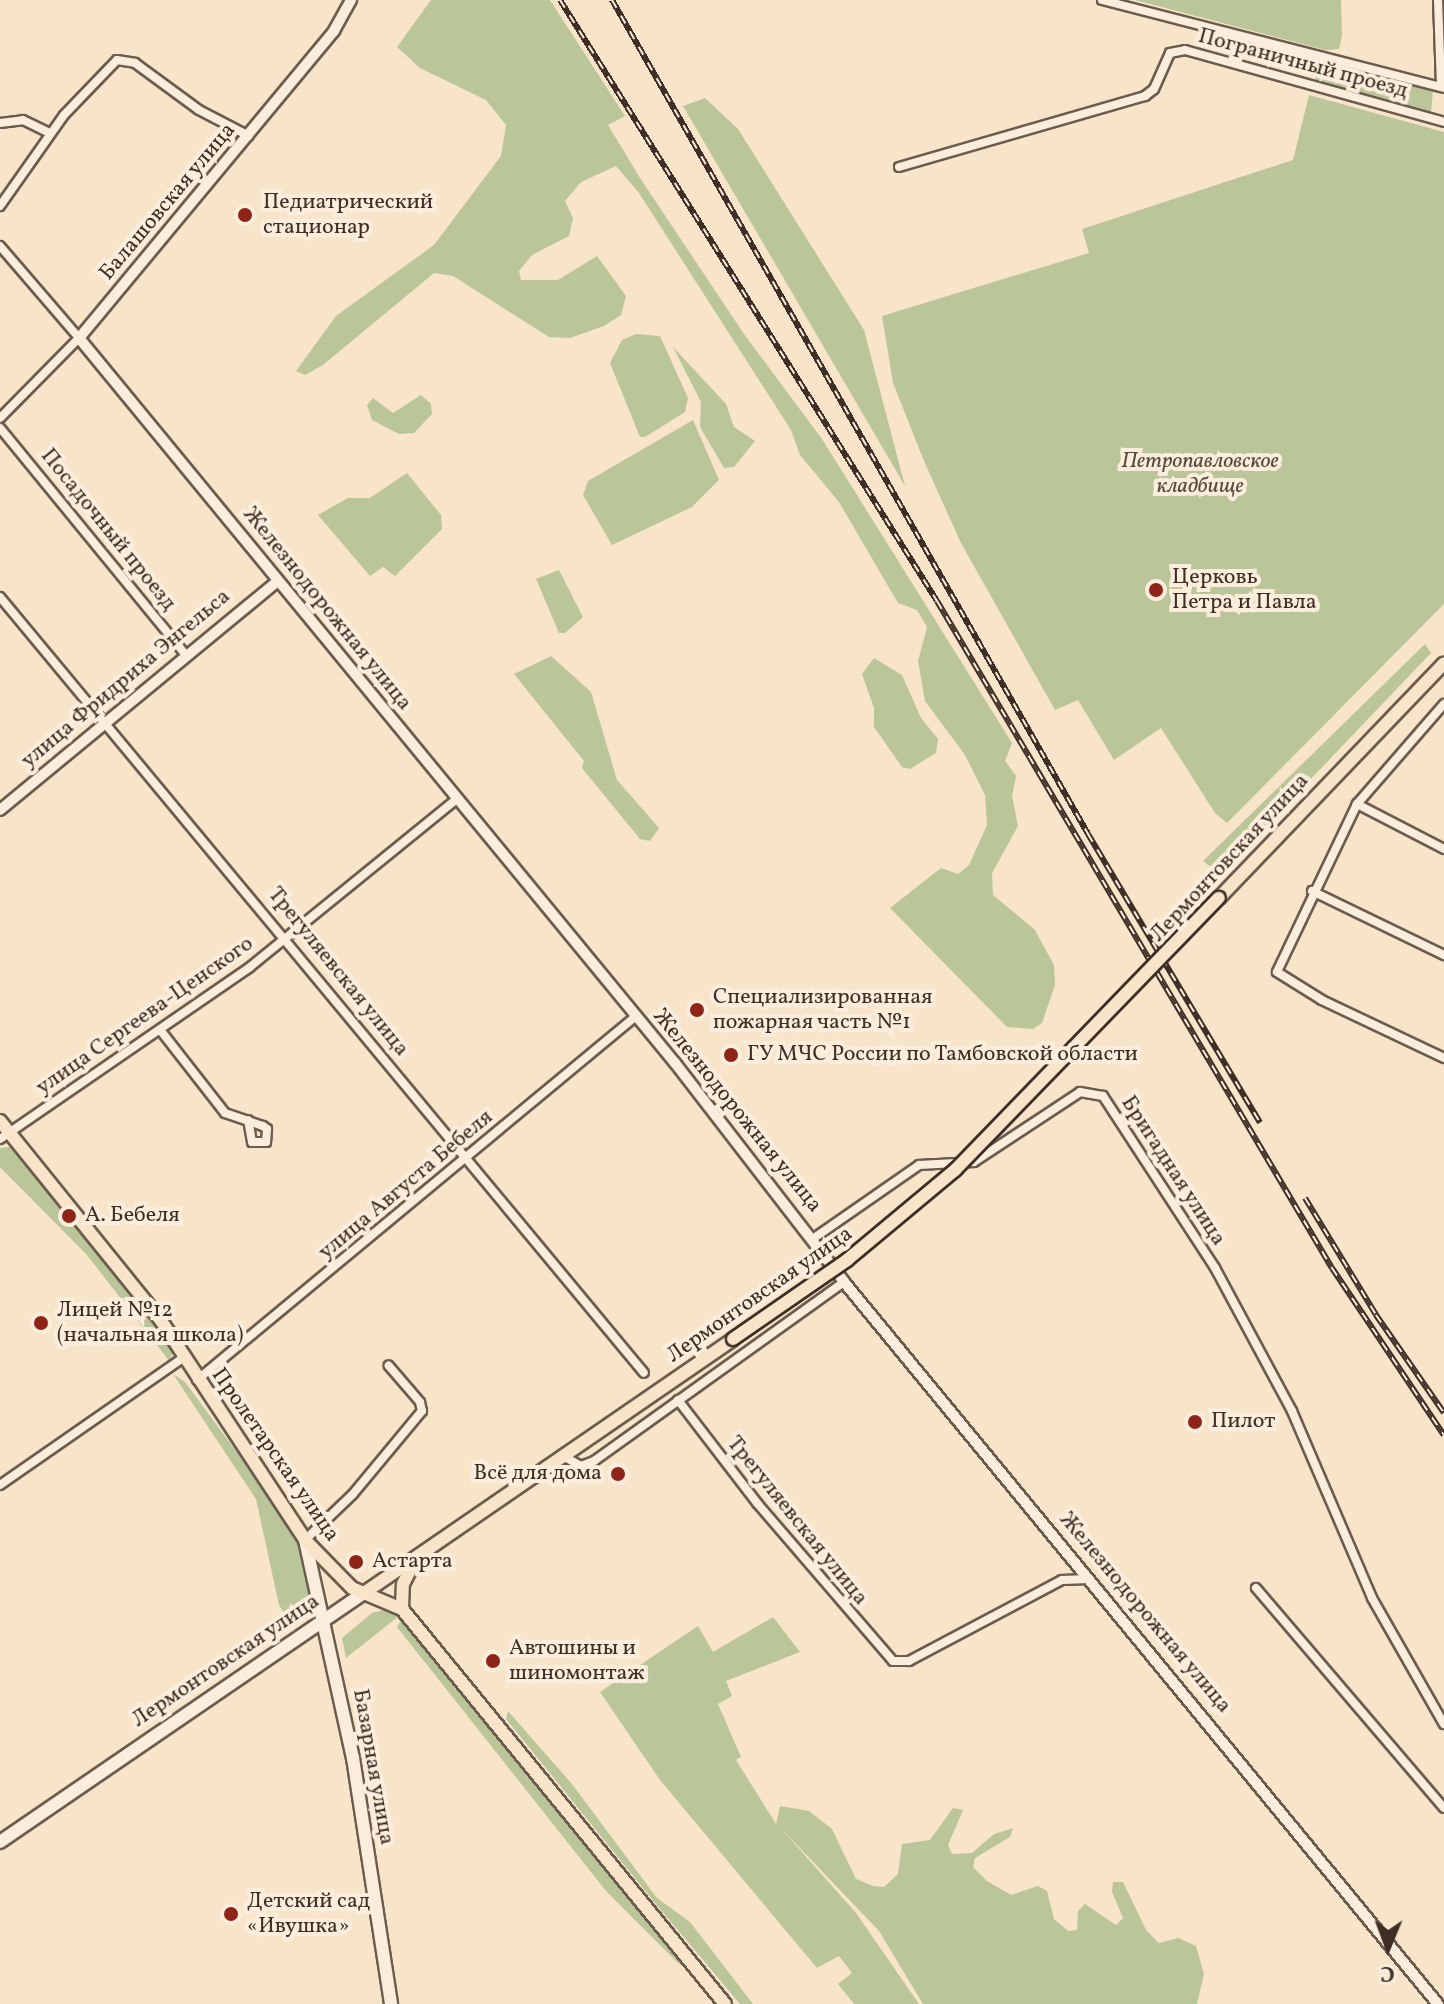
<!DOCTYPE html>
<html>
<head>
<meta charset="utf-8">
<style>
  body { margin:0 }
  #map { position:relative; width:1444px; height:2004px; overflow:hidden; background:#f8e4c9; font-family:Vollkorn,serif }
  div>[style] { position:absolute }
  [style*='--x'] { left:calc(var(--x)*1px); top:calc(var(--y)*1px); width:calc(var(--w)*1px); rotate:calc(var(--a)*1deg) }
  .green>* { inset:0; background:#bac599 }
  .roads { filter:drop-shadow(2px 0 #6c5c4e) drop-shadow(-2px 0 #6c5c4e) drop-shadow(0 2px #6c5c4e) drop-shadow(0 -2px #6c5c4e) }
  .minor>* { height:8px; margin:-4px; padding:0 4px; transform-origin:4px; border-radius:4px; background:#faeddc }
  .tertiary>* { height:10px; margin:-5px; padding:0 5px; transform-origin:5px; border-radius:5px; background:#faeddc }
  .secondary>* { height:12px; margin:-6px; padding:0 6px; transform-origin:6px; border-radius:6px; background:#faeddc }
  .primary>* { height:12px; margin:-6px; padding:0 6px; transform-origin:6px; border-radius:6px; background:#f8e4c9 }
  .rail>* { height:6px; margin-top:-3px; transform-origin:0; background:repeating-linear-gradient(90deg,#faeddc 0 9px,#3e2e25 0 18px); box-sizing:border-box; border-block:2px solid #3e2e25 }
  .bridges { filter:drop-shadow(2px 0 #3e2e25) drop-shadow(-2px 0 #3e2e25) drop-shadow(0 2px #3e2e25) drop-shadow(0 -2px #3e2e25) }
  .primary-bridge>* { height:12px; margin:-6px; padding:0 6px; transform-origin:6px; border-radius:6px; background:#f8e4c9 }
  .dots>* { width:22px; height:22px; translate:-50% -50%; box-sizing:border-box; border:4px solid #faeddc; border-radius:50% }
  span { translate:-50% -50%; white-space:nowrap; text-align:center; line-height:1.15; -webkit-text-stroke:8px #faeddc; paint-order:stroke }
  .street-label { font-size:22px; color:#3e2e25 }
  .poi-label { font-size:22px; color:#3e2e25 }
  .left { translate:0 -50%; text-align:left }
  .right { translate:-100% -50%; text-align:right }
  .park-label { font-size:22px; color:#574c3c; font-style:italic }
  .north { position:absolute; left:1348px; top:1908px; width:80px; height:80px; -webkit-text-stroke:6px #faeddc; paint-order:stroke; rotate:181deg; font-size:22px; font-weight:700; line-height:32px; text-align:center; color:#3e2e25 }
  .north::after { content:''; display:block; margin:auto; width:28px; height:36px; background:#3e2e25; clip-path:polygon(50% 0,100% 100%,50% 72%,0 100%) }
</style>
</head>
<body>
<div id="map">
  <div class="green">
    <i style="clip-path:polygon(431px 0,550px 0,625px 116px,608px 125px,640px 178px,744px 334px,822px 439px,1012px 743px,1005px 761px,1016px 776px,1012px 796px,1018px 826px,992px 873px,993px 895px,1035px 930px,1054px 965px,1055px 985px,1042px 1023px,1033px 1029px,1007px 1027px,890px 908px,941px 868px,958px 874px,969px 865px,987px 825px,985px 795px,965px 755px,925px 701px,918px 661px,927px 627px,917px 610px,898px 603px,839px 502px,800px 455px,791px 430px,639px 193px,616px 166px,581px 182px,565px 201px,573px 218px,569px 236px,532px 255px,519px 271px,521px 280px,558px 280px,597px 256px,626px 296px,621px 315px,604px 326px,570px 338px,549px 337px,453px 276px,434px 273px,323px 365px,305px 375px,296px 371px,336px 316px,434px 245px,501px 156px,506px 125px,486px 100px,420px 68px,397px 47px)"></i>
    <i style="clip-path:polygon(1135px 0,1341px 0,1342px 36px,1339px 49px,1325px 50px)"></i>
    <i style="clip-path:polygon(1310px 58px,1433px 90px,1431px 113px,1316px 80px)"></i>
    <i style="clip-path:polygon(1309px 95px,1444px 132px,1444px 604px,1227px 823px,1215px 813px,1161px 728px,1114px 760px,1078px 700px,1055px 710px,961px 543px,924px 461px,893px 383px,882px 316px,1089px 253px,1082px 229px,1293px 160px)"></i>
    <i style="clip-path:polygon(705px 98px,738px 129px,864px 330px,905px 486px,683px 106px)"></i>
    <i style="clip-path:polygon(636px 334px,660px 336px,688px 398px,685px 412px,645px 437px,640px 437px,610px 363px,622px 340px)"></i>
    <i style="clip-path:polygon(673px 347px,726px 404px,734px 427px,755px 441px,734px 467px,724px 468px,700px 427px,701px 402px)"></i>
    <i style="clip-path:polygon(421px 395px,431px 404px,432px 414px,414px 433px,399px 434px,372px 420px,367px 405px,373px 398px,393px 413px)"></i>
    <i style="clip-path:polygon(693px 420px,719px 480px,692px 507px,612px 545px,583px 495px,588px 481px)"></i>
    <i style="clip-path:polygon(407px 473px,441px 515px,442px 529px,395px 576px,383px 567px,370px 576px,318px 515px,348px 498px,370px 498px)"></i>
    <i style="clip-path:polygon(559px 570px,583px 617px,565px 633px,559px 633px,536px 579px)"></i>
    <i style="clip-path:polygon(1425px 644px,1431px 653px,1220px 874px,1203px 861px)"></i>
    <i style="clip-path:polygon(551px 656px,591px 692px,617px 780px,659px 828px,650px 841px,640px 839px,582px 768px,584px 761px,514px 674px)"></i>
    <i style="clip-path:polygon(874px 658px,902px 675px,921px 718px,938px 739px,936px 753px,910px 769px,902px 767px,874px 727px,874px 708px,862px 674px)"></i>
    <i style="clip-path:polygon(10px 1147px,162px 1330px,174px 1347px,170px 1362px,87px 1255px,0 1167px,0 1148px)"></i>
    <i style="clip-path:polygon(173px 1374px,185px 1382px,269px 1496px,305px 1556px,313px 1590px,293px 1627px,279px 1605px,256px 1499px)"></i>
    <i style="clip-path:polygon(388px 1609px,399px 1616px,346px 1658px,342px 1638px,372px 1613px)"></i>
    <i style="clip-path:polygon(773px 1617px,800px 1652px,726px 1681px,732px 1696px,718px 1704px,741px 1757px,736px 1760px,776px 1824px,780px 1806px,809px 1811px,832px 1829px,856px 1879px,873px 1886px,884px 1887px,898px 1874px,902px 1844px,930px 1840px,953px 1808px,963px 1810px,948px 1845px,952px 1854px,972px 1853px,994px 1834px,1013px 1828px,1010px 1837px,975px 1858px,973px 1867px,987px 1881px,1011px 1895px,1038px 1886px,1047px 1891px,1054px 1919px,1068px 1931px,1077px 1930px,1078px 1911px,1085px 1904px,1116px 1925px,1123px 1918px,1112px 1892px,1113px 1882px,1123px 1882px,1146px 1930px,1159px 1943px,1178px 1938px,1196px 1946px,1204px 1974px,1197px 2004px,923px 2004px,879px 1931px,778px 1825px,856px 1913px,919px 2004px,854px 2004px,838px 1984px,852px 1973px,839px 1956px,817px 1968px,660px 1780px,600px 1692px,698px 1626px,713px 1652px)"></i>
    <i style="clip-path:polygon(402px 1618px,684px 1959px,679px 1964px,606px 1891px,397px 1627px)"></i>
    <i style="clip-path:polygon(508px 1711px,572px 1784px,657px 1898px,690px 1922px,753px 2004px,740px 2004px,655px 1903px,506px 1719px)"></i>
  </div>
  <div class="roads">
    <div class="minor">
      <i style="--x:1102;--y:0;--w:353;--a:14.4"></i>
      <i style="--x:1438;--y:0;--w:87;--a:88"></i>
      <i style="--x:0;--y:123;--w:23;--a:-7"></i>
      <i style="--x:23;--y:120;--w:30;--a:26"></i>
      <i style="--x:899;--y:167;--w:256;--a:-16.1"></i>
      <i style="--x:1145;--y:96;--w:11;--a:-38"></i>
      <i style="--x:1154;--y:89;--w:39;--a:-66"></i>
      <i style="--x:1170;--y:53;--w:15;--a:-11"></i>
      <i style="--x:1185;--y:50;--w:269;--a:15.5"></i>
      <i style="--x:0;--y:206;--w:111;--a:-54.9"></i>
      <i style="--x:64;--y:115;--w:76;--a:-46.1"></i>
      <i style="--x:117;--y:60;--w:18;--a:9"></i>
      <i style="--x:135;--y:63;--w:79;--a:36.3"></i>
      <i style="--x:199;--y:110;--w:56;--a:27.5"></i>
      <i style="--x:0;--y:246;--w:121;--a:49.3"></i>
      <i style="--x:79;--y:338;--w:112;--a:134.6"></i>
      <i style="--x:0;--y:428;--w:293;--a:50.7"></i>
      <i style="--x:0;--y:597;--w:1008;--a:50.31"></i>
      <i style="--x:1444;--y:704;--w:133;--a:131"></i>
      <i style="--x:1357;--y:804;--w:186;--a:115.5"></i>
      <i style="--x:1277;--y:972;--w:53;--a:31.9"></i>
      <i style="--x:1322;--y:1000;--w:135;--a:25.4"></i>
      <i style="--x:1357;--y:804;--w:98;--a:27.3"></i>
      <i style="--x:1312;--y:891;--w:147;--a:25.9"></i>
      <i style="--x:161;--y:1031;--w:104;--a:52"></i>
      <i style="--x:225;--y:1113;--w:40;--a:18.9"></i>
      <i style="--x:263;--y:1126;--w:5;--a:37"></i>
      <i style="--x:267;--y:1129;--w:13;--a:94"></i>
      <i style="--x:266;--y:1142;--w:14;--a:180"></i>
      <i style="--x:252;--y:1142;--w:22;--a:-100"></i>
      <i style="--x:0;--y:1139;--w:303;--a:-34.5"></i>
      <i style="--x:250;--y:967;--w:267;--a:-39.1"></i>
      <i style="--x:814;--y:1238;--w:128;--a:-34.8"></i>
      <i style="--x:919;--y:1165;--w:55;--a:-3.1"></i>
      <i style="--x:974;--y:1162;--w:127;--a:-33.4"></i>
      <i style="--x:1080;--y:1092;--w:23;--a:10"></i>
      <i style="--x:1103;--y:1096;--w:205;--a:56.9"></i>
      <i style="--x:1215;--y:1268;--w:162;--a:61.7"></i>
      <i style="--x:1292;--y:1411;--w:203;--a:66.8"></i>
      <i style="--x:1372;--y:1598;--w:145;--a:60.3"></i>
      <i style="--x:197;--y:1380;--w:570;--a:-39.66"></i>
      <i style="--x:678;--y:1400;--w:130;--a:52.5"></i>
      <i style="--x:757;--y:1503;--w:208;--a:49.3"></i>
      <i style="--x:893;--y:1661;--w:16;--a:0"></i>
      <i style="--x:909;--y:1661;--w:173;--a:-27.9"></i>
      <i style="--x:1062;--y:1580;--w:27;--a:-2"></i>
      <i style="--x:563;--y:1456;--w:21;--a:29"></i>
      <i style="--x:581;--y:1466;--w:14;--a:-21"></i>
      <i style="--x:594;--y:1461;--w:307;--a:-35.6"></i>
      <i style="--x:0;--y:1485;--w:224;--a:-34.8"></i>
      <i style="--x:305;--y:1540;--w:66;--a:-43.8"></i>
      <i style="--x:353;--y:1494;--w:108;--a:-50.3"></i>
      <i style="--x:422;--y:1411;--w:9;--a:-103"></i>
      <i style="--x:420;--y:1402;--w:48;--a:-130.7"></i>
      <i style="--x:1256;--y:1588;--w:289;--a:49.5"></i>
    </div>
    <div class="tertiary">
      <i style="--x:351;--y:0;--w:35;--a:119"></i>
      <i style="--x:334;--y:31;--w:399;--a:129.7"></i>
      <i style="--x:79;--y:338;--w:939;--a:50.58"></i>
      <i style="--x:675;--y:1063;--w:277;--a:52.3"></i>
      <i style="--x:844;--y:1282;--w:935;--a:50.56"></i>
      <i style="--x:0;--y:810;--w:360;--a:-39.5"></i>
    </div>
    <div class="secondary">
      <i style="--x:305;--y:1540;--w:223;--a:77.6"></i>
      <i style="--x:353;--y:1758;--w:249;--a:81.2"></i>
      <i style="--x:0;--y:1842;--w:441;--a:-34.4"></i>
    </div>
    <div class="primary">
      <i style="--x:1219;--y:898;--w:325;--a:-46.2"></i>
      <i style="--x:0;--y:1121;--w:255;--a:51.1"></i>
      <i style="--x:160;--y:1319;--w:264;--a:56.7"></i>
      <i style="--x:305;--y:1540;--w:67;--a:45.6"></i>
      <i style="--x:352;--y:1588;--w:54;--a:22.8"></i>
      <i style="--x:402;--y:1609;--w:510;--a:50.73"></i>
      <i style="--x:364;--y:1593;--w:448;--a:-34.5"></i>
      <i style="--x:402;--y:1609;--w:25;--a:-88"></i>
      <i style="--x:403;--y:1584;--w:25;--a:-63"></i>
    </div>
  </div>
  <div class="rail">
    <i style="--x:560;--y:0;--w:709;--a:57.9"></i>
    <i style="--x:937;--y:601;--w:775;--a:59.37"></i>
    <i style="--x:1332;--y:1268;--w:201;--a:56.2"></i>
    <i style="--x:612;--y:0;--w:960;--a:60.28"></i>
    <i style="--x:1088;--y:834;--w:336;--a:59.2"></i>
    <i style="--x:1305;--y:1198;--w:137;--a:58.7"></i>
    <i style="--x:1376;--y:1315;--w:119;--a:55.2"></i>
  </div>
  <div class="bridges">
    <div class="primary-bridge">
      <i style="--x:733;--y:1339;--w:139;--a:-34.7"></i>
      <i style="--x:847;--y:1260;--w:141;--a:-39.8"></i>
      <i style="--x:955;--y:1170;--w:379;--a:-45.9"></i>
    </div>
  </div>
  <div class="dots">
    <i style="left:245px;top:215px;background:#8f2418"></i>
    <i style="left:1156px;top:590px;background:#8f2418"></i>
    <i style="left:697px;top:1010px;background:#8f2418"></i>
    <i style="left:731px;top:1055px;background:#8f2418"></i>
    <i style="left:69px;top:1216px;background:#8f2418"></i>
    <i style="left:41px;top:1323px;background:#8f2418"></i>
    <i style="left:1195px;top:1422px;background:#8f2418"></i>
    <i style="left:618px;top:1474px;background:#8f2418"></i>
    <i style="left:356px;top:1562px;background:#8f2418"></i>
    <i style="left:493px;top:1661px;background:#8f2418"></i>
    <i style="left:231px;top:1914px;background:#8f2418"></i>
  </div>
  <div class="street-label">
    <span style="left:1303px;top:64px;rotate:15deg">Пограничный проезд</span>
    <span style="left:168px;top:202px;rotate:-50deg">Балашовская улица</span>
    <span style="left:108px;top:530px;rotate:51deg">Посадочный проезд</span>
    <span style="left:327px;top:609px;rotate:51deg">Железнодорожная улица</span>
    <span style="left:126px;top:679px;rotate:-40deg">улица Фридриха Энгельса</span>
    <span style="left:1230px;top:858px;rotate:-47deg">Лермонтовская улица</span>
    <span style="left:338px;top:972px;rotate:51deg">Трегуляевская улица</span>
    <span style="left:145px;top:1016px;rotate:-35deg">улица Сергеева-Ценского</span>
    <span style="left:737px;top:1111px;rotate:51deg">Железнодорожная улица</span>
    <span style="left:1173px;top:1171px;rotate:57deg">Бригадная улица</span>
    <span style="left:406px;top:1185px;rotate:-40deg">улица Августа Бебеля</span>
    <span style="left:760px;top:1295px;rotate:-35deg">Лермонтовская улица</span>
    <span style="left:275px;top:1455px;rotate:55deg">Пролетарская улица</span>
    <span style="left:797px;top:1521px;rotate:51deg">Трегуляевская улица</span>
    <span style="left:1145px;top:1613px;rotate:50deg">Железнодорожная улица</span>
    <span style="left:226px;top:1661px;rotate:-34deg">Лермонтовская улица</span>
    <span style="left:373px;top:1767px;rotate:80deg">Базарная улица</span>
  </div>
  <div class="poi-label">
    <span class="left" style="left:263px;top:215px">Педиатрический<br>стационар</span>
    <span class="left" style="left:1172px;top:590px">Церковь<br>Петра и Павла</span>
    <span class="left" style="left:713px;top:1010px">Специализированная<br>пожарная часть №1</span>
    <span class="left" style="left:747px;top:1055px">ГУ МЧС России по Тамбовской области</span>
    <span class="left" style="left:85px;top:1216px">А. Бебеля</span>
    <span class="left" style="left:57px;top:1323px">Лицей №12<br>(начальная школа)</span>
    <span class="left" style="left:1211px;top:1422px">Пилот</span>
    <span class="right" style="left:602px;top:1474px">Всё для дома</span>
    <span class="left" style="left:372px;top:1562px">Астарта</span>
    <span class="left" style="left:509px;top:1661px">Автошины и<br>шиномонтаж</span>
    <span class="left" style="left:247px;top:1914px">Детский сад<br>«Ивушка»</span>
  </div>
  <div class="park-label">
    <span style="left:1200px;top:474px">Петропавловское<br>кладбище</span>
  </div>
  <div class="north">С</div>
</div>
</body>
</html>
